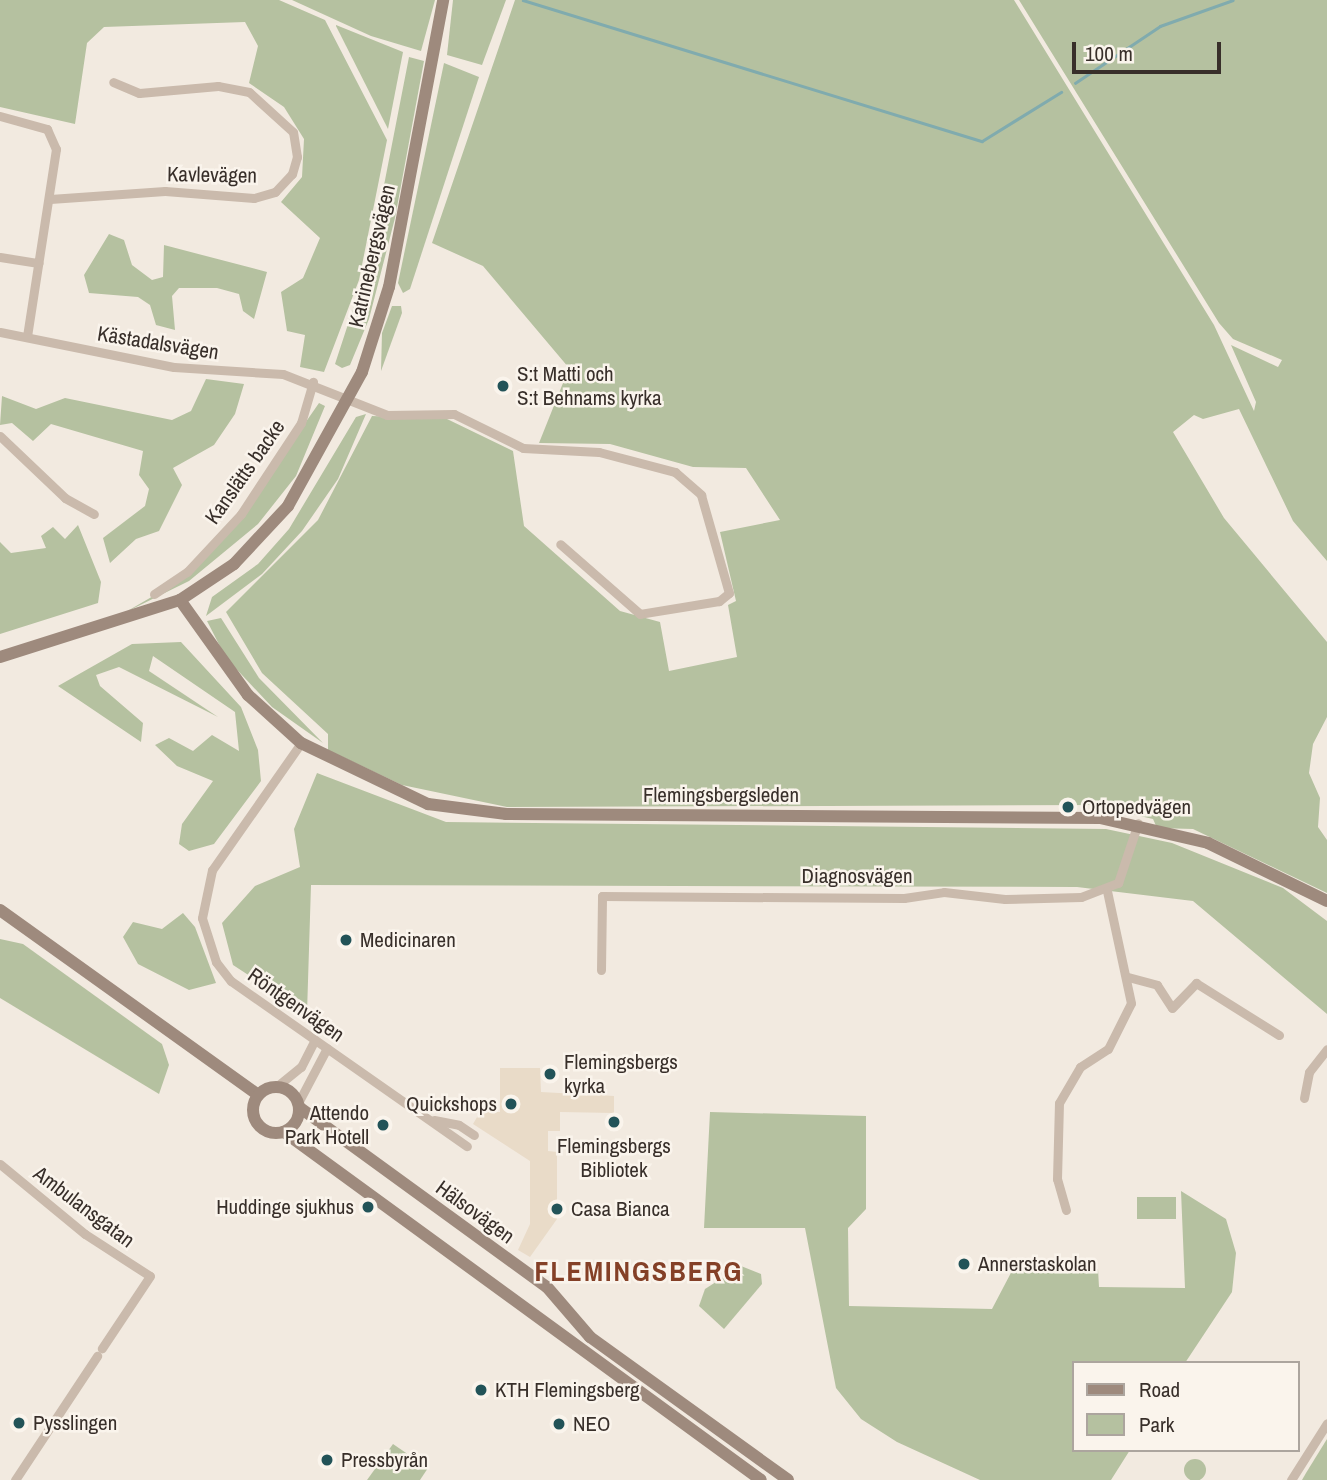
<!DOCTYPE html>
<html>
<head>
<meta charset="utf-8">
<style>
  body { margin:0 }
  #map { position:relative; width:1327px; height:1480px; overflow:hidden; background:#f2eae0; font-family:"Archivo Narrow",sans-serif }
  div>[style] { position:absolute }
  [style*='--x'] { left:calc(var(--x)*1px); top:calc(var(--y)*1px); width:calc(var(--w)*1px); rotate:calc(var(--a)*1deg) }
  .green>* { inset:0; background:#b5c1a0; transform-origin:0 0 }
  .round { border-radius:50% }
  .plaza>* { inset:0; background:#e9dbc8 }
  .stream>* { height:2.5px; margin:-1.25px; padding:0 1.25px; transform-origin:1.25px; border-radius:1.25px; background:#80abae }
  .street>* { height:9px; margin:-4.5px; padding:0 4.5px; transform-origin:4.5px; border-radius:4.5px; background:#cabaac }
  .secondary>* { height:12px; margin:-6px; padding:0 6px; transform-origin:6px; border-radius:6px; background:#9e8a7d }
  .secondary>.ring { margin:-6px; padding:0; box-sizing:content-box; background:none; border:12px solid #9e8a7d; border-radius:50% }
  .dots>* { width:19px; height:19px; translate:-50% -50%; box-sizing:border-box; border:4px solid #faf4ec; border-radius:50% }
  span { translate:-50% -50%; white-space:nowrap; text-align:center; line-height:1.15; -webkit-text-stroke:5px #faf4ec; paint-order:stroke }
  .street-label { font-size:21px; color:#382f2a }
  .poi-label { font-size:21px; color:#382f2a }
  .left { translate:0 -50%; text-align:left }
  .right { translate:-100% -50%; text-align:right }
  .district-label { font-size:28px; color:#844027; font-weight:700; letter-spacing:2px }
  .legend { position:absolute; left:1072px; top:1361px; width:228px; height:91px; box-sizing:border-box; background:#faf4ec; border:2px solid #aca59e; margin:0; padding:9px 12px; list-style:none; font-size:21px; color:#382f2a }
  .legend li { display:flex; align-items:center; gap:14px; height:35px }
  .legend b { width:35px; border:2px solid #aca59e }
  .scale { position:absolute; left:1072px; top:42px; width:149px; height:32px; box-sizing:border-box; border:4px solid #382f2a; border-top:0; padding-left:9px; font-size:21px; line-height:24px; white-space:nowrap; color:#382f2a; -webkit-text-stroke:5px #faf4ec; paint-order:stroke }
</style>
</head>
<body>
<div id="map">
  <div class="green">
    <i style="clip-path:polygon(0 0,279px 0,325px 20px,387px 140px,359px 280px,324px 372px,300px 367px,305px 335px,287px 331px,281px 292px,303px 278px,320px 238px,281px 202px,302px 177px,304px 139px,284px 107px,249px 83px,258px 46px,245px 22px,104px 27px,87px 43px,75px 124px,0 107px)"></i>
    <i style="clip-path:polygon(292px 0,435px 0,421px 51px,371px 36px)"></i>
    <i style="clip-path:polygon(453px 0,506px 0,482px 65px,447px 55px)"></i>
    <i style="clip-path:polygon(515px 0,1014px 0,1214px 325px,1254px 411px,1256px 402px,1231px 345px,1278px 367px,1282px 360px,1233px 339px,1219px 323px,1019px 0,1327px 0,1327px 561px,1293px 521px,1239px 409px,1203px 419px,1194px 415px,1173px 432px,1224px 518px,1327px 642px,1327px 717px,1313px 744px,1309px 773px,1320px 798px,1318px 827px,1327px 840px,1327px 893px,1193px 829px,1157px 828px,1153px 819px,1092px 805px,507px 807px,402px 785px,328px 750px,328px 734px,262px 673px,226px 612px,318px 520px,372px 416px,447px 419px,513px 451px,524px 526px,620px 611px,660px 622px,669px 671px,737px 657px,728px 605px,736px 601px,720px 532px,780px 520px,746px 468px,693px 467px,610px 444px,539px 443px,569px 368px,483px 266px,432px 243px)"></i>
    <i style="clip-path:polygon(336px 25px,403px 52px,388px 129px,336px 26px)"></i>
    <i style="clip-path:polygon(409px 57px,424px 61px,395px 218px,369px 319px,350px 365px,342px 368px,335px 364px,370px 257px)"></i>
    <i style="clip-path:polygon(444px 63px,479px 77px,410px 289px,403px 293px,398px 283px)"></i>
    <i style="clip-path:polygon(109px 234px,124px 240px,132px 265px,152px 280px,163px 277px,164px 245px,267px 272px,254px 319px,243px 311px,239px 294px,217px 288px,179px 288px,172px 296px,175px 330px,156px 325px,150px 305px,138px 297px,89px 293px,84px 275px)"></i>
    <i style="clip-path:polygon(392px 306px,401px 306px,402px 313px,381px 371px,382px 333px)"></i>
    <i style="clip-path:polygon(206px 379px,244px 384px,235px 414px,214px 445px,173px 468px,182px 485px,159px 531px,136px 539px,110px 563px,103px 538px,145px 506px,149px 489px,139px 475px,143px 451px,51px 424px,33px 441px,12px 423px,0 425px,2px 396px,36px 409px,65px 398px,172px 420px,191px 411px)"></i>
    <i style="clip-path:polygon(319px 403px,325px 406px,296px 476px,258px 524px,189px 581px,124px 613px,186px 577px,228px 534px)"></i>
    <i style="clip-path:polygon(366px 414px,338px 479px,302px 531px,262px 574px,206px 616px,212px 597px,258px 564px,289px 529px,356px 417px)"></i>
    <i style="clip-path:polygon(78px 525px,101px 582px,98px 603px,0 634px,0 542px,11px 553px,46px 548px,41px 536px,53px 527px,65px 539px)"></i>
    <i style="clip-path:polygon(221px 618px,259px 678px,323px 743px,272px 707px,226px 658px,207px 621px)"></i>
    <i style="clip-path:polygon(181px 642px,241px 707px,258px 750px,261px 781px,214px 844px,189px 851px,179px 844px,182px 824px,213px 781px,177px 766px,155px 745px,169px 738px,193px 751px,212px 735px,239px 751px,235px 712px,153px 656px,149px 671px,218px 717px,119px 667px,96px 675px,100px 686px,143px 723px,141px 742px,58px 686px,132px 644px)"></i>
    <i style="clip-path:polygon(317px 773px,446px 822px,1106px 829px,1172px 843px,1283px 888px,1327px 921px,1327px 1014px,1193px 901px,1077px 887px,311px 885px,307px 1013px,233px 965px,222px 923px,255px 886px,300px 867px,294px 829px)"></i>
    <i style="clip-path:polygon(183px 913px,195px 927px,216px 983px,189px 990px,138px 964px,123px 937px,133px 922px,162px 929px)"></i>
    <i style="clip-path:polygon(0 939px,23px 944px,162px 1044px,169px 1065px,159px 1094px,0 998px)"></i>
    <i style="clip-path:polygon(710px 1112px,866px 1116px,866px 1209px,848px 1228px,849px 1306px,992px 1309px,1014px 1267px,1098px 1269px,1099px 1287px,1185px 1288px,1181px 1191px,1226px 1219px,1236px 1253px,1232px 1292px,1185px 1363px,1073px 1363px,1073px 1450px,1130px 1450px,1111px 1480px,980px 1480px,897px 1442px,861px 1419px,836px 1388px,805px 1228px,704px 1228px)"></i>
    <i style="left:1176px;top:1197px;width:22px;height:39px;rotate:90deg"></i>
    <i style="clip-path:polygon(741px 1266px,761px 1274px,762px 1284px,724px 1329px,699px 1306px,705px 1289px)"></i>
    <i style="clip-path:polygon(1327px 1439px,1327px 1480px,1302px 1480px,1306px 1473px)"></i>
    <i style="clip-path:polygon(393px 1444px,428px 1468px,420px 1480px,367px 1480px)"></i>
    <i class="round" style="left:1184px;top:1459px;width:22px;height:22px"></i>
  </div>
  <div class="plaza">
    <i style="clip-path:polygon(500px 1068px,540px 1068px,541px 1092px,614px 1096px,614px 1113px,560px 1112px,560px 1131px,548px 1131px,548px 1151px,557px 1152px,557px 1219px,530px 1257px,518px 1250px,530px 1224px,530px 1161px,473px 1124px,480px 1112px,500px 1112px)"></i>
  </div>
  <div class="stream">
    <i style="--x:523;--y:0;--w:480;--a:17.1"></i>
    <i style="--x:982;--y:141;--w:93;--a:-31.8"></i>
    <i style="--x:1075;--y:83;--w:102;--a:-33.8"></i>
    <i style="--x:1160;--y:26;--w:77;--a:-19.6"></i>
  </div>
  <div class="street">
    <i style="--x:0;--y:116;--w:49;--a:15.5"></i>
    <i style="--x:47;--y:129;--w:22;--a:66"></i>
    <i style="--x:56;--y:149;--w:189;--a:98.8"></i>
    <i style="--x:50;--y:199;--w:115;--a:-4"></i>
    <i style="--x:165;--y:191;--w:89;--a:4.5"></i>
    <i style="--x:254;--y:198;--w:22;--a:-16"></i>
    <i style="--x:275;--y:192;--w:25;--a:-47"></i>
    <i style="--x:292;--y:174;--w:18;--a:-74"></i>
    <i style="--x:297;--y:157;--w:25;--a:-99"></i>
    <i style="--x:293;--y:132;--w:59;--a:-137.7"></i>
    <i style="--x:249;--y:92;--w:32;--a:-169"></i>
    <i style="--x:218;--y:86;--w:79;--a:174.9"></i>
    <i style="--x:139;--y:93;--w:28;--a:-157"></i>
    <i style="--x:0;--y:257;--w:39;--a:9"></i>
    <i style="--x:0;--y:332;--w:177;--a:11.4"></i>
    <i style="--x:174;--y:367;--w:109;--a:3.7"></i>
    <i style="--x:283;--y:374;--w:112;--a:21.5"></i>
    <i style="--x:387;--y:415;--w:67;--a:-0.9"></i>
    <i style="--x:454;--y:414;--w:77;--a:26.2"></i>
    <i style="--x:523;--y:448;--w:76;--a:3"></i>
    <i style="--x:599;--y:452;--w:79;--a:14.7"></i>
    <i style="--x:675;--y:472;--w:35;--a:41"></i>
    <i style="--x:701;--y:495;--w:102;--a:74.1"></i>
    <i style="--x:729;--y:593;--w:13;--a:141"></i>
    <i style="--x:719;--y:601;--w:80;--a:170.7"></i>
    <i style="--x:640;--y:614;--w:106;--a:-138.8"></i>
    <i style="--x:0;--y:436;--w:90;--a:43.6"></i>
    <i style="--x:65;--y:498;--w:33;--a:29"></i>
    <i style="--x:154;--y:594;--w:40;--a:-34"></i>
    <i style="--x:187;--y:572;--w:79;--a:-47"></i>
    <i style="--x:241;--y:514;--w:109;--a:-56.6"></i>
    <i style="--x:301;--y:423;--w:43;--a:-73.7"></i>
    <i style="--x:301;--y:743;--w:155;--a:125"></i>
    <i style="--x:212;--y:870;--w:49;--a:101.8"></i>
    <i style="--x:202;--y:918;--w:46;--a:72.3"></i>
    <i style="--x:216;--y:962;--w:24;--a:52"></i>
    <i style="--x:231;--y:981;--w:288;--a:35"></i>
    <i style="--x:601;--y:970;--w:74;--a:-89.2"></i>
    <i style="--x:602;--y:896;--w:302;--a:0.4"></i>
    <i style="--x:904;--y:898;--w:40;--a:-8.5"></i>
    <i style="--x:944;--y:892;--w:61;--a:6.5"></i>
    <i style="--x:1005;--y:899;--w:76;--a:-1.5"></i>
    <i style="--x:1081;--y:897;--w:40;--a:-21"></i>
    <i style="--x:1118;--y:883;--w:63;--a:-71.6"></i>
    <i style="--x:1128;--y:977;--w:30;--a:15"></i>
    <i style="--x:1157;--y:985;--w:27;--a:57"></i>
    <i style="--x:1172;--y:1008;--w:35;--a:-46"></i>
    <i style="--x:1196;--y:983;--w:98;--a:32.1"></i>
    <i style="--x:276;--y:1087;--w:32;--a:-39"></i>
    <i style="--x:301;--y:1067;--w:30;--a:-63"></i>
    <i style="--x:1304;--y:1098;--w:26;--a:-79"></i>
    <i style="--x:1309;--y:1072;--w:29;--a:-52"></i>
    <i style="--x:298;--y:1103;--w:62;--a:-62.2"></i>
    <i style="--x:434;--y:1120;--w:25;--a:11"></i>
    <i style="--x:459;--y:1125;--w:18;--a:34"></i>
    <i style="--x:0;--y:1164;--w:110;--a:39.5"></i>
    <i style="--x:85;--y:1234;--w:77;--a:32.9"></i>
    <i style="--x:150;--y:1276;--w:87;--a:123.7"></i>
    <i style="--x:1066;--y:1210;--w:32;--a:-106"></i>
    <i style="--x:1057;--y:1179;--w:76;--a:-88.5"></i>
    <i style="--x:1059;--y:1103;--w:42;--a:-59.7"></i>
    <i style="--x:1080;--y:1067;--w:33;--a:-33"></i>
    <i style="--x:1108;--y:1049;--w:51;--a:-63.4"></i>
    <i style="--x:1131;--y:1003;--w:115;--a:-102.1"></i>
    <i style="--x:15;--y:1480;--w:149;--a:-56.5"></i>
    <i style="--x:1291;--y:1480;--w:67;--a:-57.7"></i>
  </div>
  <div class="secondary">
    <i style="--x:180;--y:600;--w:117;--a:54.4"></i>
    <i style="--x:248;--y:695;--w:72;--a:42.2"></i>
    <i style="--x:301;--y:743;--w:141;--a:25.7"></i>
    <i style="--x:428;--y:804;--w:79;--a:7.3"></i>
    <i style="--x:506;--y:814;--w:594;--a:0.39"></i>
    <i style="--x:1100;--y:818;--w:111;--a:13"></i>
    <i style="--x:1208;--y:843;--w:132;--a:26"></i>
    <i style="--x:0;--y:657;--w:189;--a:-17.6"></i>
    <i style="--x:180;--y:600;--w:65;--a:-33.7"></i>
    <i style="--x:234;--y:564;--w:79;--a:-47"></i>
    <i style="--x:288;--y:506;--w:153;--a:-61.1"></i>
    <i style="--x:362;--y:372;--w:89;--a:-72.4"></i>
    <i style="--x:389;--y:287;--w:292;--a:-79.3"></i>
    <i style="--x:0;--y:910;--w:317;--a:35.6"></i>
    <i class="ring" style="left:253px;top:1087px;width:34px;height:34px"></i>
    <i style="--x:299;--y:1107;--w:306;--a:36"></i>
    <i style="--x:547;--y:1287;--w:66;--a:49.3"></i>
    <i style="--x:590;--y:1337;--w:244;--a:35.8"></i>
    <i style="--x:284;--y:1132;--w:590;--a:36.11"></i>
  </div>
  <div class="dots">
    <i style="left:503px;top:386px;background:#225358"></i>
    <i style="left:1068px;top:807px;background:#225358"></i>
    <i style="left:346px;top:940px;background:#225358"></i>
    <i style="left:550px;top:1074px;background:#225358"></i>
    <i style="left:511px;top:1104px;background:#225358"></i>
    <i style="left:614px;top:1122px;background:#225358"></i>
    <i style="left:383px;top:1125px;background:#225358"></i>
    <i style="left:368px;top:1207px;background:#225358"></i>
    <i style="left:557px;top:1209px;background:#225358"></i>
    <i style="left:964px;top:1264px;background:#225358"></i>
    <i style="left:481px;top:1390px;background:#225358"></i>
    <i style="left:19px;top:1423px;background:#225358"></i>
    <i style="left:559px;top:1424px;background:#225358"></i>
    <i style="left:327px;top:1460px;background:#225358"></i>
  </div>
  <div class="street-label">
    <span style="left:212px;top:175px;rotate:1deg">Kavlevägen</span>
    <span style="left:372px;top:256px;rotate:-77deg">Katrinebergsvägen</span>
    <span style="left:158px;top:343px;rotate:9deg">Kästadalsvägen</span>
    <span style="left:245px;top:472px;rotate:-55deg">Kanslätts backe</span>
    <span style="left:721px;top:795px">Flemingsbergsleden</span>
    <span style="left:857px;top:876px">Diagnosvägen</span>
    <span style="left:296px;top:1005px;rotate:35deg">Röntgenvägen</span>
    <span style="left:84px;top:1207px;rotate:37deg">Ambulansgatan</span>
    <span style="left:475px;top:1212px;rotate:36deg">Hälsovägen</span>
  </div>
  <div class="poi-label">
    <span class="left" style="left:517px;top:386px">S:t Matti och<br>S:t Behnams kyrka</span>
    <span class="left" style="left:1082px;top:807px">Ortopedvägen</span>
    <span class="left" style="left:360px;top:940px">Medicinaren</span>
    <span class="left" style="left:564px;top:1074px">Flemingsbergs<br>kyrka</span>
    <span class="right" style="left:497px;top:1104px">Quickshops</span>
    <span class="right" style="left:369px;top:1125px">Attendo<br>Park Hotell</span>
    <span style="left:614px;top:1158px">Flemingsbergs<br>Bibliotek</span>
    <span class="right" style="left:354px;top:1207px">Huddinge sjukhus</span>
    <span class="left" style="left:571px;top:1209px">Casa Bianca</span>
    <span class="left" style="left:978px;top:1264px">Annerstaskolan</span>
    <span class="left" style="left:495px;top:1390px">KTH Flemingsberg</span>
    <span class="left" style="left:33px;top:1423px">Pysslingen</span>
    <span class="left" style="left:573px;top:1424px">NEO</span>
    <span class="left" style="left:341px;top:1460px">Pressbyrån</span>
  </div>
  <div class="district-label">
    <span style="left:639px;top:1271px">FLEMINGSBERG</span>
  </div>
  <ul class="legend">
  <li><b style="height:9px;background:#9e8a7d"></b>Road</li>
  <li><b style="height:19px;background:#b5c1a0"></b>Park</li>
  </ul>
  <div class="scale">100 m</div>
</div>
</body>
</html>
